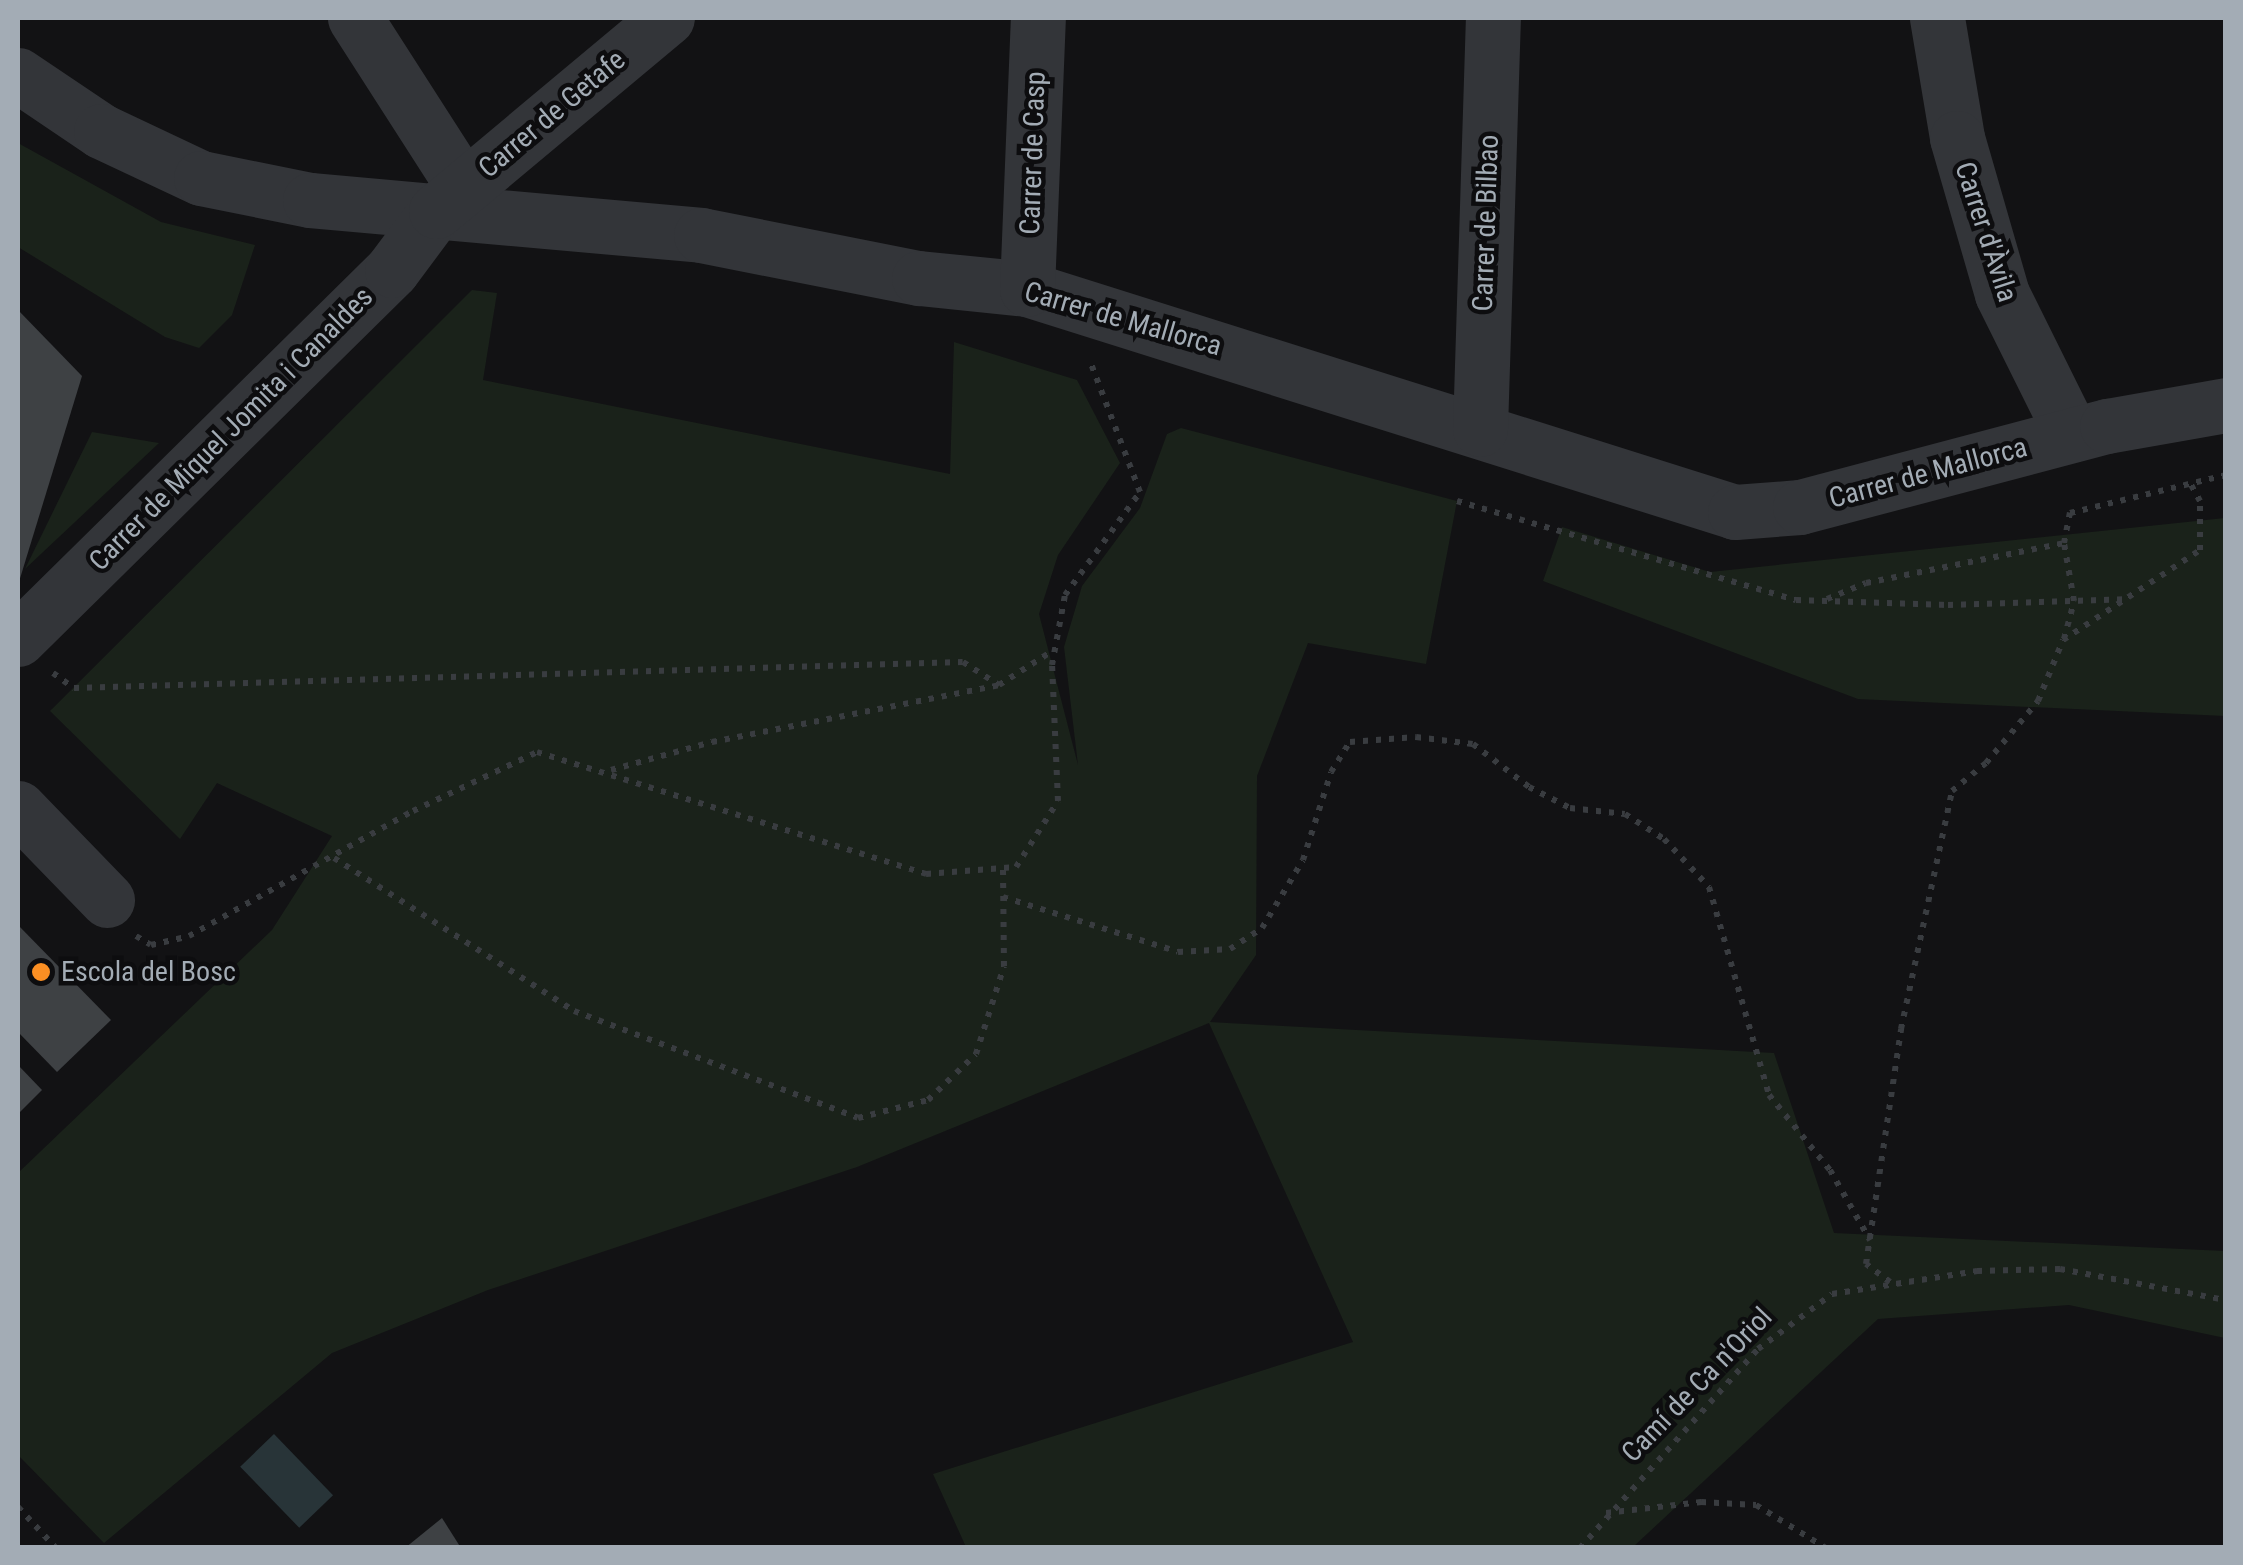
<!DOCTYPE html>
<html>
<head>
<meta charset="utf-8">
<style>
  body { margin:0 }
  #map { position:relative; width:2243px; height:1565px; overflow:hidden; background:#121214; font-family:"Roboto Condensed",sans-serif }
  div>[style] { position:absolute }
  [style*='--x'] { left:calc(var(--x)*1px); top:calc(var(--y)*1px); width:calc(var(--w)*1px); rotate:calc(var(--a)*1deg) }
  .green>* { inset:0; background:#1a221a }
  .water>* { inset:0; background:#283438; transform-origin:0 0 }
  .building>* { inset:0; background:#3e4144 }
  .path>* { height:6px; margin-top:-3px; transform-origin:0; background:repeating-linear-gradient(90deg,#393c40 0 5px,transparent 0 13px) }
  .minor>* { height:55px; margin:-27.5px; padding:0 27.5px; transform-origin:27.5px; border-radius:27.5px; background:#333539 }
  .dots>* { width:28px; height:28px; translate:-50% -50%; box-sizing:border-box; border:5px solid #0d0d0f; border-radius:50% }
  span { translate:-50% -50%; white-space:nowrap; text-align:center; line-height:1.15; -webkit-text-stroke:9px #0d0d0f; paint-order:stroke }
  .street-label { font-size:28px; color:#a3acb5 }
  .poi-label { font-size:28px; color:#a3acb5 }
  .left { translate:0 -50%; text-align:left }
  .frame { position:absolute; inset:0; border:20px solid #a3acb5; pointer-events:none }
</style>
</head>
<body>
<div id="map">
  <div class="green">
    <i style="clip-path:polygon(18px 143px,161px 222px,255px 245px,232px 315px,199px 348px,165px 337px,18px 247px)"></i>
    <i style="clip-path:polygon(472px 290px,497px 293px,483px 380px,950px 474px,954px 342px,1077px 380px,1120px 463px,1058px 555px,1039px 614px,1078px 765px,1064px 647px,1082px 586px,1140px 508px,1167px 434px,1181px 428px,1457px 501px,1426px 664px,1308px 643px,1257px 776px,1256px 955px,1210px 1022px,1774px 1053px,1834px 1233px,2225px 1251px,2225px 1338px,2069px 1305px,1878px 1319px,1633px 1547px,966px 1547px,933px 1474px,1353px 1342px,1209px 1023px,857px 1167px,488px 1290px,332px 1353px,104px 1543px,18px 1455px,18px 1173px,272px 930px,332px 836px,217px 783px,180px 839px,50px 711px)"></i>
    <i style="clip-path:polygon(92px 432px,159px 443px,25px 569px)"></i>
    <i style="clip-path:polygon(2225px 518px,2225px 716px,1858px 699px,1543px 581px,1562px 527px,1710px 572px)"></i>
  </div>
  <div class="water">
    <i style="left:274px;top:1434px;width:85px;height:47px;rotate:46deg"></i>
  </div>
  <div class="building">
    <i style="clip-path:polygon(18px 310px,82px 376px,18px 585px)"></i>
    <i style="clip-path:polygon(18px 925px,111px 1020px,57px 1072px,18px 1032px)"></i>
    <i style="clip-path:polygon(18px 1065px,42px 1090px,18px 1114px)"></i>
    <i style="clip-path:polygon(442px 1518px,461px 1548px,405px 1548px)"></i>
  </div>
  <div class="path">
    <i style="--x:1457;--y:501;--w:353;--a:16.3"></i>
    <i style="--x:1796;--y:600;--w:152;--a:1.9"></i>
    <i style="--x:1948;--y:605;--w:177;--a:-1.9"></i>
    <i style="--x:1827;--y:599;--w:42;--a:-22.3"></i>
    <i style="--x:1866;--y:583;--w:202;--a:-11.4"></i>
    <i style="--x:2064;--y:639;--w:39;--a:-75"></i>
    <i style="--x:2074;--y:601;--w:59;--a:-99.8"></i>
    <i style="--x:2064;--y:543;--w:31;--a:-79"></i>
    <i style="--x:2070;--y:513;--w:161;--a:-13.7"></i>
    <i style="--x:53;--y:673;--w:26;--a:36"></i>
    <i style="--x:74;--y:688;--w:889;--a:-1.68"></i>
    <i style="--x:963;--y:662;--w:43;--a:32.6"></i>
    <i style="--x:611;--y:770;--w:105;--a:-15.5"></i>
    <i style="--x:712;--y:742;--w:293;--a:-11.2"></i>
    <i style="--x:999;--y:685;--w:65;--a:-32.5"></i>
    <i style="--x:334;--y:858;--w:285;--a:32.5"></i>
    <i style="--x:574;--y:1011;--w:303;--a:20.6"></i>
    <i style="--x:858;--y:1118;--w:72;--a:-14.4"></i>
    <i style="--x:928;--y:1100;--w:66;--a:-43.8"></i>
    <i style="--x:976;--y:1054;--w:92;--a:-72.3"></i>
    <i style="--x:1004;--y:966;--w:98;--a:-90.6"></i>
    <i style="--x:1003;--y:897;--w:183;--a:17.4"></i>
    <i style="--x:1178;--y:952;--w:52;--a:-3.3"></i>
    <i style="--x:1230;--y:949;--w:38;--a:-33"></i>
    <i style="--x:1262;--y:928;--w:79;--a:-58.9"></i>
    <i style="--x:1303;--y:860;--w:92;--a:-72.3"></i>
    <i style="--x:1331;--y:772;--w:36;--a:-58"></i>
    <i style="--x:1350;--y:742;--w:66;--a:-4.3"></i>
    <i style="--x:1416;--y:737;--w:57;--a:7"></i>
    <i style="--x:1473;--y:744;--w:71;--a:37.5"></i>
    <i style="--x:1529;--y:787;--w:46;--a:27.1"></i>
    <i style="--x:1570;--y:808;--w:55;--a:6.2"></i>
    <i style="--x:1625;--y:814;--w:46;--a:32.7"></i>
    <i style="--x:1664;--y:839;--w:66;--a:46.8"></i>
    <i style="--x:1709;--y:887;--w:216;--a:73.9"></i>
    <i style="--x:1769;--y:1095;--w:97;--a:50.9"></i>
    <i style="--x:1830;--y:1170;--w:81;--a:60.3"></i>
    <i style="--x:136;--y:936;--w:17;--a:31"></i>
    <i style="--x:151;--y:945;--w:39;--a:-13"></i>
    <i style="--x:189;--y:936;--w:257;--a:-29.2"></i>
    <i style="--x:413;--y:811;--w:137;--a:-25.4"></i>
    <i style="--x:537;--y:752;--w:408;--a:17.4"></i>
    <i style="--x:926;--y:874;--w:90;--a:-4.4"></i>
    <i style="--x:1016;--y:867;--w:78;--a:-57.5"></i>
    <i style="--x:1058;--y:801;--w:136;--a:-92.5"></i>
    <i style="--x:1052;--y:665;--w:71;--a:-79.5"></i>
    <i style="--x:1065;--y:595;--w:127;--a:-53.9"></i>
    <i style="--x:1140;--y:492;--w:140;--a:-110.9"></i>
    <i style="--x:1890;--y:1282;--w:30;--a:-143"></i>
    <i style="--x:1866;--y:1264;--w:238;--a:-81.5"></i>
    <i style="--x:1901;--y:1029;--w:243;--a:-77.9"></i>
    <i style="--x:1952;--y:791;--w:44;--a:-39.5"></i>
    <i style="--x:1986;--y:763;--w:81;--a:-50"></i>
    <i style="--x:2038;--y:701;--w:66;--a:-67.7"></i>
    <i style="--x:2063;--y:640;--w:164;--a:-33.3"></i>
    <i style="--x:2200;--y:550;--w:49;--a:-90"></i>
    <i style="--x:2200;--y:501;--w:23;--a:-119"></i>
    <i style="--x:18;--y:1507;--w:56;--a:47.2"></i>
    <i style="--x:1606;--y:1513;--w:96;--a:-6.6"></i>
    <i style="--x:1701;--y:1502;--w:55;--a:3.1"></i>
    <i style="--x:1756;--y:1505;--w:82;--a:31.6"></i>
    <i style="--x:1580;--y:1548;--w:267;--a:-48.2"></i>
    <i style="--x:1758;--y:1349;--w:92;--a:-36.6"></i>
    <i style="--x:1832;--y:1294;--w:147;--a:-9"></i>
    <i style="--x:1977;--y:1271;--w:83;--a:-1.4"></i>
    <i style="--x:2060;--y:1269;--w:169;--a:10.6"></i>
  </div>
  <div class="minor">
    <i style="--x:355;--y:18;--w:202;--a:57.3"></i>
    <i style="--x:1937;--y:18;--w:122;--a:80.5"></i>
    <i style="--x:1957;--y:138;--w:162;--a:73.9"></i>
    <i style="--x:2002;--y:294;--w:157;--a:63.6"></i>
    <i style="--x:18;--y:75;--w:100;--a:34"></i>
    <i style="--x:101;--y:131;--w:110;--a:25.2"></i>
    <i style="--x:201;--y:178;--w:111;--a:11.4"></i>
    <i style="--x:310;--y:200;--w:393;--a:5.1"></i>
    <i style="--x:701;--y:235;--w:222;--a:11.2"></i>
    <i style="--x:919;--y:278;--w:109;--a:5.8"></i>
    <i style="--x:1027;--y:289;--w:742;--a:17.48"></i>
    <i style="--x:1735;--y:512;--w:65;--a:-4.4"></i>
    <i style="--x:1800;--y:507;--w:318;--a:-14.8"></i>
    <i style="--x:2107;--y:426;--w:121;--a:-10"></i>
    <i style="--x:1027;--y:289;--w:271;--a:-87.7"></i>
    <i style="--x:1480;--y:429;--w:411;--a:-88.2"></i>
    <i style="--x:18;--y:639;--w:525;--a:-44.61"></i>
    <i style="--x:392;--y:270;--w:74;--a:-53.3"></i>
    <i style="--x:436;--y:211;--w:301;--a:-39.9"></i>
    <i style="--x:18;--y:808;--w:128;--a:45.9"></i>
  </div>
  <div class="dots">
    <i style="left:41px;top:972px;background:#fb8f23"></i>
  </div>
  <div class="street-label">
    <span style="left:552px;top:114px;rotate:-40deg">Carrer de Getafe</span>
    <span style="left:1033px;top:153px;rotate:-88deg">Carrer de Casp</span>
    <span style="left:1486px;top:223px;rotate:-88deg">Carrer de Bilbao</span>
    <span style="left:1986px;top:232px;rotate:72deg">Carrer d'Àvila</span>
    <span style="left:1123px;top:319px;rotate:16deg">Carrer de Mallorca</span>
    <span style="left:231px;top:429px;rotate:-45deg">Carrer de Miquel Jomita i Canaldes</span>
    <span style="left:1928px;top:473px;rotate:-15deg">Carrer de Mallorca</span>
    <span style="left:1697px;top:1385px;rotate:-46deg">Camí de Ca n'Oriol</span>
  </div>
  <div class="poi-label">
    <span class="left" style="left:61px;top:972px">Escola del Bosc</span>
  </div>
  <div class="frame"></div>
</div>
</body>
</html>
